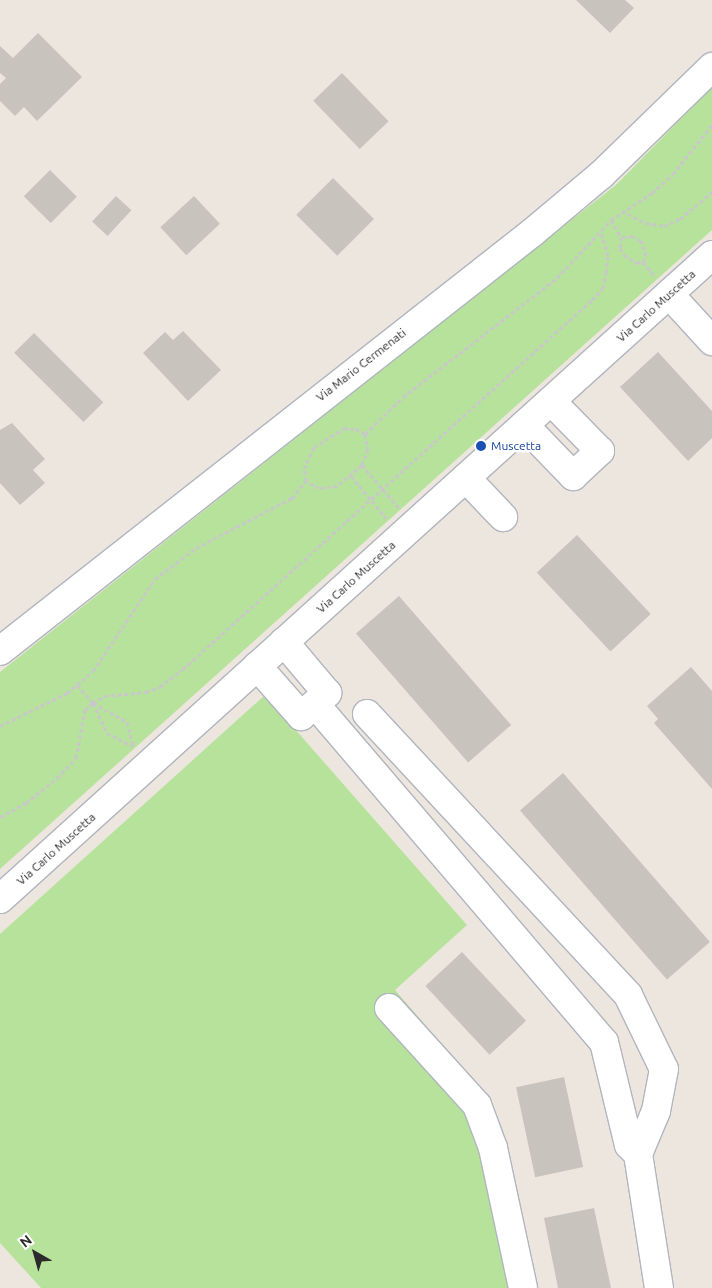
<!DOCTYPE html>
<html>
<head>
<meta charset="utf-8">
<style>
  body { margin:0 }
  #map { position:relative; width:712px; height:1288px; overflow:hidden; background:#ede6de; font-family:Ubuntu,sans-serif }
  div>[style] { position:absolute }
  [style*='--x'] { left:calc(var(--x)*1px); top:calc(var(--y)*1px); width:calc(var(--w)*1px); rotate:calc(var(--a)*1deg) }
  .green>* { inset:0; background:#b6e29c }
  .building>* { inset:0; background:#c8c3bd; transform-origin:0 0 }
  .path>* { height:3px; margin-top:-1.5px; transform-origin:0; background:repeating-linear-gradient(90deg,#c8c8c8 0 4px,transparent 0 6.5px) }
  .roads { filter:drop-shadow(1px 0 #b1b5bf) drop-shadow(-1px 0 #b1b5bf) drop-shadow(0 1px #b1b5bf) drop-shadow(0 -1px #b1b5bf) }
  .minor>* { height:28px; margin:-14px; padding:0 14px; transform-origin:14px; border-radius:14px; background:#fff }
  .dots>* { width:14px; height:14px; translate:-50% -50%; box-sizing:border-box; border:2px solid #fff; border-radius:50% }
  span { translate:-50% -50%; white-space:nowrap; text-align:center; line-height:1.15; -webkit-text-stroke:5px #fff; paint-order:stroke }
  .street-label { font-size:12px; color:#2b2b2b }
  .transit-label { font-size:12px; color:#164399 }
  .left { translate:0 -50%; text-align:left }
  .north { position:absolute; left:10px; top:1228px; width:50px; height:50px; -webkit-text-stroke:4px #fff; paint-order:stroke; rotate:322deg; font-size:14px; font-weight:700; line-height:20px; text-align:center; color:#2b2b2b }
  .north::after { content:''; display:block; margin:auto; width:18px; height:22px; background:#2b2b2b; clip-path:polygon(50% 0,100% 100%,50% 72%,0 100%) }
</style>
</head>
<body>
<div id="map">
  <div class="green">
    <i style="clip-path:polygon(712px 87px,712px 230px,0 869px,0 672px,617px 184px)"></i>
    <i style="clip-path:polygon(265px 695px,467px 925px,395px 990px,491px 1101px,527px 1288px,41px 1288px,0 1243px,0 934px)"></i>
  </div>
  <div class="building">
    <i style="clip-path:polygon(576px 0,625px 0,634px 8px,610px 33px)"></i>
    <i style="clip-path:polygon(38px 33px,82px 77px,37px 121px,24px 107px,15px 116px,0 101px,0 84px,6px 78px,0 73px,0 46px,13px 58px)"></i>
    <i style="left:342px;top:73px;width:67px;height:40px;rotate:46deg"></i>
    <i style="left:50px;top:170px;width:38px;height:37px;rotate:45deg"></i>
    <i style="left:333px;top:178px;width:58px;height:52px;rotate:45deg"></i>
    <i style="left:116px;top:196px;width:21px;height:35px;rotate:43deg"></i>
    <i style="left:194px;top:196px;width:38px;height:46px;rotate:47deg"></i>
    <i style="clip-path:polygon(183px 331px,221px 370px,188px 401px,143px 353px,165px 332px,173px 340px)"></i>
    <i style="left:34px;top:333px;width:98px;height:28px;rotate:45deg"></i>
    <i style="clip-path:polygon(658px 352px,712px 411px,712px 438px,688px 461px,620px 387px)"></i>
    <i style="clip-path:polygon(12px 423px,45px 459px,33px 470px,45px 483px,20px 505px,0 483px,0 430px)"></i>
    <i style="left:577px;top:535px;width:108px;height:55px;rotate:47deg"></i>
    <i style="left:399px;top:596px;width:171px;height:57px;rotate:49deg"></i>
    <i style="clip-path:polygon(691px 667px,712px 691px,712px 789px,654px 723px,658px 719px,647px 706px)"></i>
    <i style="left:563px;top:773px;width:224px;height:57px;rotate:49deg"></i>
    <i style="left:462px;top:952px;width:94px;height:50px;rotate:47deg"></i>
    <i style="left:564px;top:1077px;width:92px;height:49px;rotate:78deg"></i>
    <i style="clip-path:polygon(594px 1208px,611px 1288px,558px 1288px,544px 1218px)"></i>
  </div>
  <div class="path">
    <i style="--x:622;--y:211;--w:27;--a:27"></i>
    <i style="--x:646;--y:223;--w:18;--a:9"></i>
    <i style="--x:664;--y:226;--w:17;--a:-24"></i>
    <i style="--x:680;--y:219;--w:42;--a:-40.2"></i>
    <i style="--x:611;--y:220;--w:20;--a:60"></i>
    <i style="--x:621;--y:237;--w:11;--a:95"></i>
    <i style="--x:620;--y:248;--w:8;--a:60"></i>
    <i style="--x:624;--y:255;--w:15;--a:32"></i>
    <i style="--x:637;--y:263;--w:6;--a:-9"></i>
    <i style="--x:643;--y:262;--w:7;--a:-63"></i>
    <i style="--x:646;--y:256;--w:16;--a:-108"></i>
    <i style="--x:641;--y:241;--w:9;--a:-148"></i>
    <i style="--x:633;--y:236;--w:12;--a:175"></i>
    <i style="--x:643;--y:262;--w:17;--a:50"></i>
    <i style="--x:344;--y:428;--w:12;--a:5"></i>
    <i style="--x:356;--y:429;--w:10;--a:29"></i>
    <i style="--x:365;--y:434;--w:15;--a:79"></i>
    <i style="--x:368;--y:449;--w:17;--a:111"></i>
    <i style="--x:362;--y:465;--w:33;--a:140"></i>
    <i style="--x:337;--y:486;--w:18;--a:174"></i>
    <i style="--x:319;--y:488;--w:15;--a:-152"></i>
    <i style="--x:306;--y:481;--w:12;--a:-99"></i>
    <i style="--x:304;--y:469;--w:24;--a:-66"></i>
    <i style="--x:314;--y:447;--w:36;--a:-32"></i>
    <i style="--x:365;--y:434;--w:53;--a:-44.2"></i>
    <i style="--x:403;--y:397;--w:195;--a:-37.7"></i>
    <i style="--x:557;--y:278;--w:79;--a:-47"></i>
    <i style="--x:611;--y:220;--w:49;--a:-33.4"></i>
    <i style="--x:652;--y:193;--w:28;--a:-42"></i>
    <i style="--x:673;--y:174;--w:63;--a:-51.5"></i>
    <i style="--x:362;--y:465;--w:57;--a:49.3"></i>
    <i style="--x:351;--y:476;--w:55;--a:50.2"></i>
    <i style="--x:77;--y:685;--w:24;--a:48"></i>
    <i style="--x:93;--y:703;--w:33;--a:65"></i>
    <i style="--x:107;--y:733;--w:29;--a:27"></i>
    <i style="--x:93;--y:703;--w:39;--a:29"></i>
    <i style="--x:127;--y:722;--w:25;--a:76"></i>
    <i style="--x:0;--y:726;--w:75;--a:-26.2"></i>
    <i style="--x:67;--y:693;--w:34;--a:-40"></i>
    <i style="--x:93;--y:671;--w:111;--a:-56"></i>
    <i style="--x:155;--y:579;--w:51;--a:-37.1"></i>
    <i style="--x:196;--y:548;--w:108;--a:-27.5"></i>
    <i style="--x:292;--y:498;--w:22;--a:-51"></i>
    <i style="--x:0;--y:817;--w:30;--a:-28"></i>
    <i style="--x:26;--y:803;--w:40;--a:-39"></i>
    <i style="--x:57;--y:778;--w:28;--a:-46"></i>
    <i style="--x:76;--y:758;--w:49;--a:-79.4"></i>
    <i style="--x:85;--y:710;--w:11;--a:-41"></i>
    <i style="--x:93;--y:703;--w:14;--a:-30"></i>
    <i style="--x:105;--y:696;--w:41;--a:-5.6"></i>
    <i style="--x:146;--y:692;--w:15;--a:-20"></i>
    <i style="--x:160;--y:687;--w:29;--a:-38"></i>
    <i style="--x:183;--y:669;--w:551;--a:-42.06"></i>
    <i style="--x:592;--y:300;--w:16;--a:-47"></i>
    <i style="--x:603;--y:288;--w:15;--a:-79"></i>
    <i style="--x:606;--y:273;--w:17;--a:-83"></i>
    <i style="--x:608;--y:256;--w:25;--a:-106"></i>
  </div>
  <div class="roads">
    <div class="minor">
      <i style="--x:669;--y:294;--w:64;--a:47.5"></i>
      <i style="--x:524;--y:425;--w:71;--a:46.1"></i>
      <i style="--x:573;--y:476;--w:37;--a:-43"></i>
      <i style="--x:600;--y:451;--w:70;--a:-134.4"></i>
      <i style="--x:466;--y:478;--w:54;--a:46.5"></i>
      <i style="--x:0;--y:651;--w:678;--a:-38.17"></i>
      <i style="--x:533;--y:232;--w:89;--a:-40"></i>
      <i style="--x:601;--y:175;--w:155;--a:-44.2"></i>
      <i style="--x:257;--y:666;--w:67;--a:48.7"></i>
      <i style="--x:301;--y:716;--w:35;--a:-41"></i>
      <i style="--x:327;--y:693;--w:67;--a:-130.1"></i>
      <i style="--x:315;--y:704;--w:445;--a:49.5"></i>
      <i style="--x:604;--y:1042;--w:106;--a:76.4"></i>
      <i style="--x:629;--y:1145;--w:13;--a:45"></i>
      <i style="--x:638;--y:1154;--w:136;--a:81.1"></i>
      <i style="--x:367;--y:714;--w:384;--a:47.1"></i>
      <i style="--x:628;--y:995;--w:82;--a:64.1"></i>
      <i style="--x:664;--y:1069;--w:43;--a:100.8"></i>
      <i style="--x:656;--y:1111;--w:47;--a:112.7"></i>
      <i style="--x:0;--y:899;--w:960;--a:-42.13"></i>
      <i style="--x:389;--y:1008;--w:131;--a:47.8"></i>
      <i style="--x:477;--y:1105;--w:46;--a:69.6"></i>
      <i style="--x:493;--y:1148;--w:143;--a:77.9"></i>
    </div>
  </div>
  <div class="dots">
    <i style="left:481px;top:446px;background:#1a4fb4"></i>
  </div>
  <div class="street-label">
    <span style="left:656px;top:306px;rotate:-42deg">Via Carlo Muscetta</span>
    <span style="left:361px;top:365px;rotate:-38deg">Via Mario Cermenati</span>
    <span style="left:356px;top:577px;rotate:-42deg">Via Carlo Muscetta</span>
    <span style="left:56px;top:849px;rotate:-42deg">Via Carlo Muscetta</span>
  </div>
  <div class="transit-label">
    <span class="left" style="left:491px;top:446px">Muscetta</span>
  </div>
  <div class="north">N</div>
</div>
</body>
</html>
